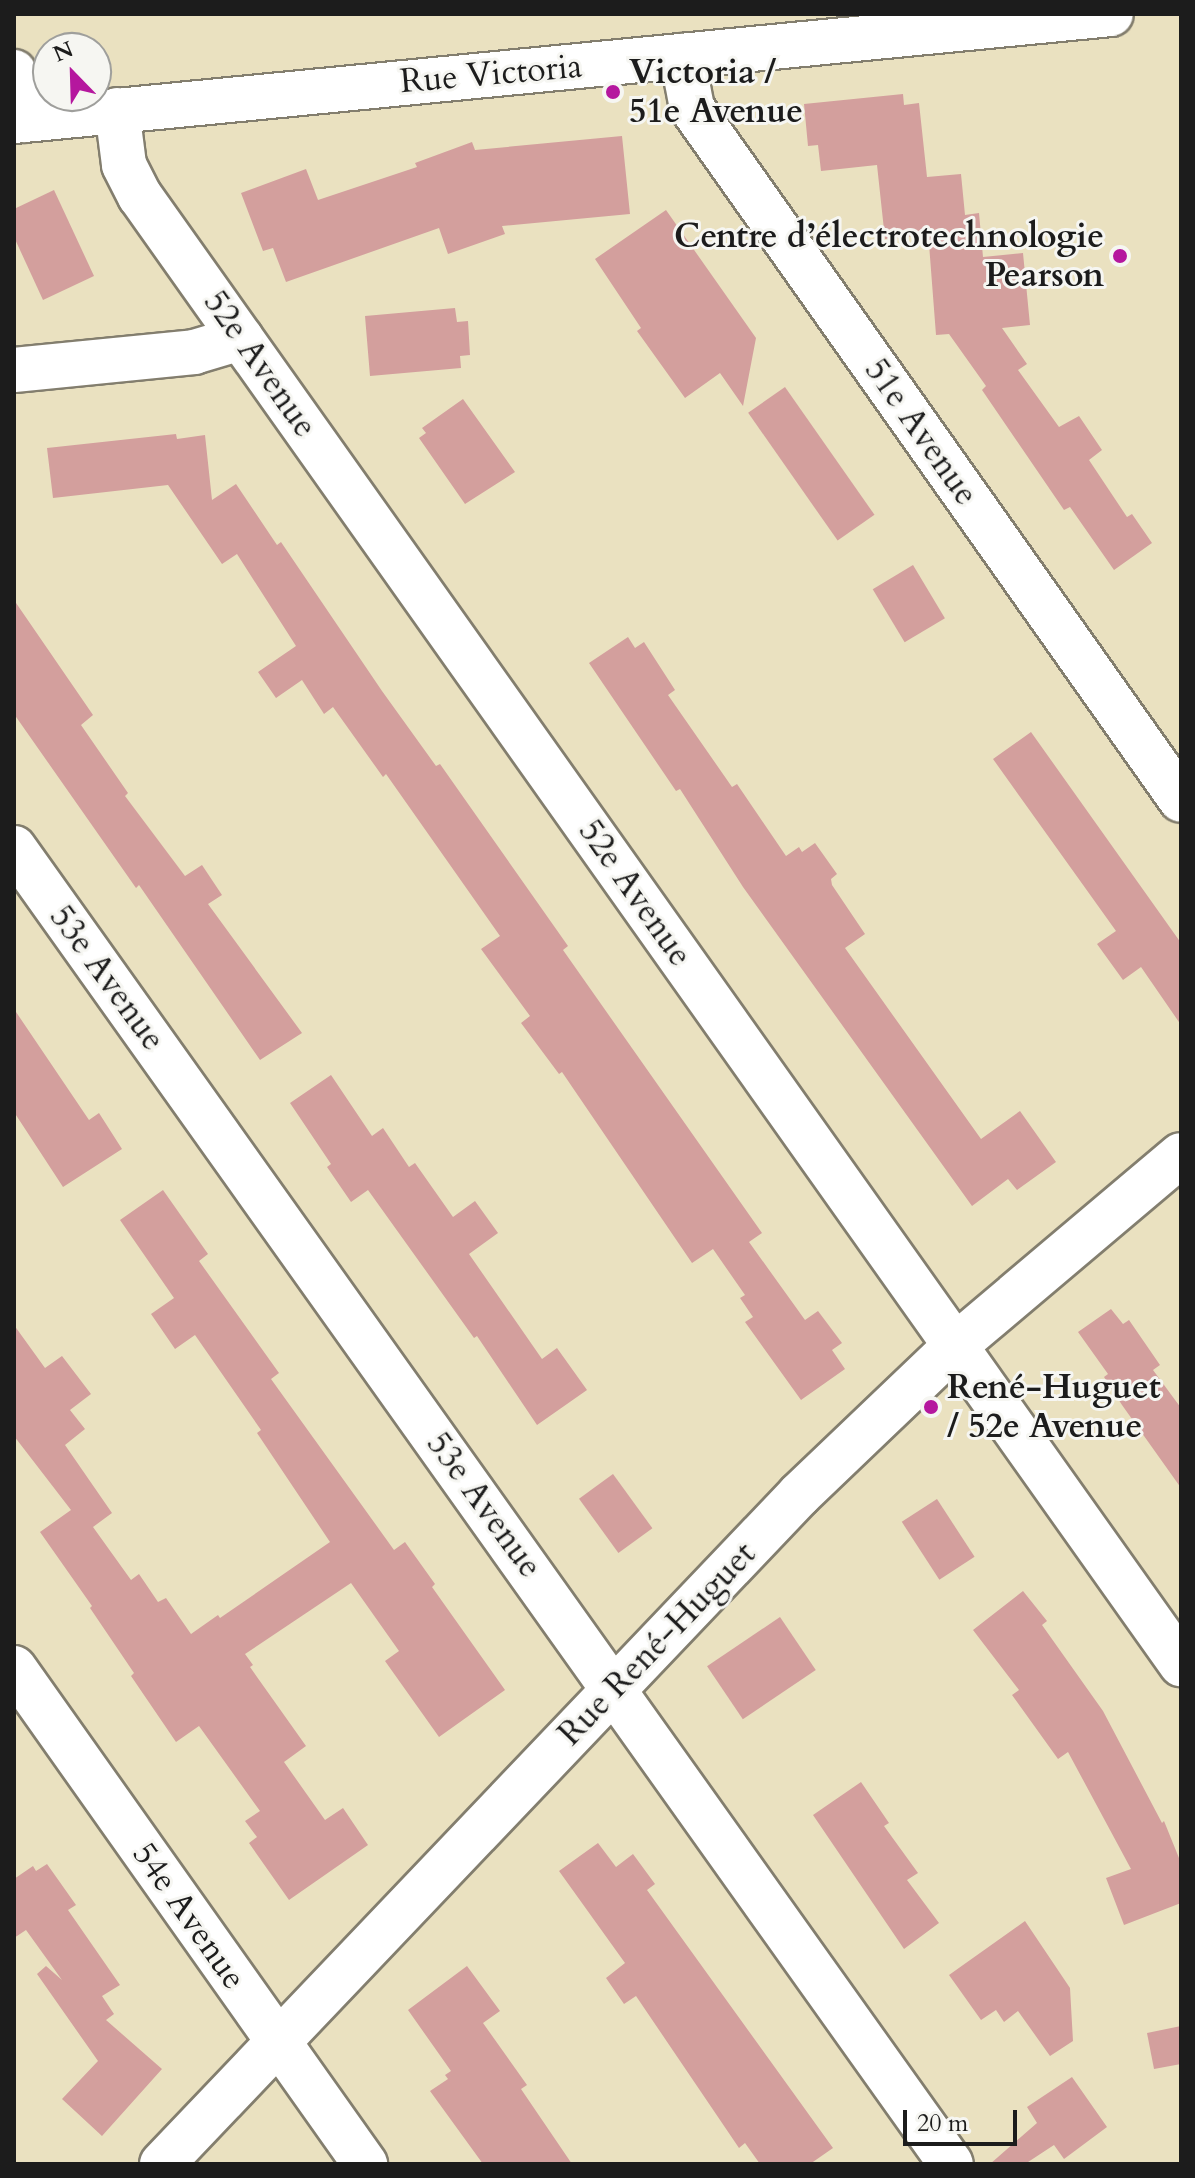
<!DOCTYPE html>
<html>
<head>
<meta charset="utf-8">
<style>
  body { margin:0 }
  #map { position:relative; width:1195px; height:2178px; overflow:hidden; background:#eae1c0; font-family:Cardo,serif }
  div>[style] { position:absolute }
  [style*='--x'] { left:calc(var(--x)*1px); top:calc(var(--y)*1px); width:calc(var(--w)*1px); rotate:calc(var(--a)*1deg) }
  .building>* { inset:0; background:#d39f9d; transform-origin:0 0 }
  .roads { filter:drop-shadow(2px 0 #837e6e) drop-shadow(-2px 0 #837e6e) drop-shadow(0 2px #837e6e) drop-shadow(0 -2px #837e6e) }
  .minor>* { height:44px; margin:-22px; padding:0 22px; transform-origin:22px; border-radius:22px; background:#fff }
  .major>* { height:44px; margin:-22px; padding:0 22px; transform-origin:22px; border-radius:22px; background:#fff }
  .dots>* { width:22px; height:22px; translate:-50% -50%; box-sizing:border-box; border:4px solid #f6f6f2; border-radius:50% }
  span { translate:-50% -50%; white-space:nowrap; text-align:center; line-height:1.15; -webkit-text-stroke:6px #f6f6f2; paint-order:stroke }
  .poi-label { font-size:34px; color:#1c1c1c; font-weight:700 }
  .left { translate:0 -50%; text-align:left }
  .right { translate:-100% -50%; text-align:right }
  .street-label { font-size:34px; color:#1c1c1c }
  .frame { position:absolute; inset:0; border:16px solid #1c1c1c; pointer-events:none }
  .north { position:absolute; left:32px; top:32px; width:80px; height:80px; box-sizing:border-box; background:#f6f6f2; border:2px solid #9f9f9c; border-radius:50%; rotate:337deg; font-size:22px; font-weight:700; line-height:32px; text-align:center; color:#1c1c1c }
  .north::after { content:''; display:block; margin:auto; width:28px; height:36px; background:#b5179e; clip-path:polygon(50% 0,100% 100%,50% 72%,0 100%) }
  .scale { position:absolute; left:903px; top:2110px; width:114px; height:36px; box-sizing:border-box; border:4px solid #1c1c1c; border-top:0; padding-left:10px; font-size:24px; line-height:28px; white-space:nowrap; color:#1c1c1c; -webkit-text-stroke:6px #f6f6f2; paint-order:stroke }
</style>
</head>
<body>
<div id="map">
  <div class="building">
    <i style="clip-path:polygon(903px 94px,904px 105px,919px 103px,927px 177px,961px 174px,965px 215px,979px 213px,983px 257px,1023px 253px,1030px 325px,1002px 328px,1027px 364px,1018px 370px,1059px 427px,1079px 416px,1102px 450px,1089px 460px,1127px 517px,1132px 514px,1152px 543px,1114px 570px,1070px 507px,1064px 510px,982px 390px,986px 386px,949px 334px,936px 335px,929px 244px,925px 235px,885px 239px,877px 165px,821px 171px,818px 145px,808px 146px,804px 104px)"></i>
    <i style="clip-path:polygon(622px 136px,630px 214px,502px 226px,505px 234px,448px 254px,439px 228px,286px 282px,273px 248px,263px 251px,241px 193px,306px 169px,318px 200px,417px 167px,415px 163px,472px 142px,475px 150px)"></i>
    <i style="clip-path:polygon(54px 190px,94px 276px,43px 300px,14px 237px,14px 209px)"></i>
    <i style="clip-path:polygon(666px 210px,756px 338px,743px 406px,720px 373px,685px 398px,637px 331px,641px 328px,595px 259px)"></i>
    <i style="clip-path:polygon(455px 308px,457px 322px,468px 321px,470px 355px,460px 356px,461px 368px,370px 376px,365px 316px)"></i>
    <i style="left:785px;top:387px;width:156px;height:45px;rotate:55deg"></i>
    <i style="clip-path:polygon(463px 399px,515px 472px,465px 504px,419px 438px,426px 433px,422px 428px)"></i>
    <i style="clip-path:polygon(176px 434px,177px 439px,205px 435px,212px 500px,236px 484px,277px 545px,281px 542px,382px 691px,436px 766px,440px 764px,568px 946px,563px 950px,762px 1233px,749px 1242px,805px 1320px,818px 1311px,842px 1343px,832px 1350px,845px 1369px,801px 1400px,745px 1322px,753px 1317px,740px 1298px,745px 1295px,713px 1249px,692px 1263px,562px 1072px,559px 1074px,521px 1023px,530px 1016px,481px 949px,500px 936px,386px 774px,383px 777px,333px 707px,324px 714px,302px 680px,276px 698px,258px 672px,296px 646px,237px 554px,222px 564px,168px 485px,53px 498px,47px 448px)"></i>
    <i style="left:913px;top:565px;width:62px;height:47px;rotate:59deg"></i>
    <i style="clip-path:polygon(14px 600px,93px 715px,81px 725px,128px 793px,125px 796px,185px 876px,202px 865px,222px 895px,208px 904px,302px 1033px,260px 1060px,139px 885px,136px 888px,14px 714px)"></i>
    <i style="clip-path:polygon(628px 637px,635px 648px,644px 642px,675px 690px,668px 695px,732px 787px,737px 784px,786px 856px,799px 847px,802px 852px,815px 843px,837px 874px,831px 879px,832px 885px,865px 934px,845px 948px,981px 1139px,1020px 1111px,1056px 1162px,1017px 1190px,1008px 1179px,972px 1206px,743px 887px,680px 789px,676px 791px,589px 663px)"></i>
    <i style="clip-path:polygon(1031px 732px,1181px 943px,1181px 1025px,1141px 967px,1123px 980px,1097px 944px,1116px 931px,993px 759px)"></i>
    <i style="clip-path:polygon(14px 1009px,89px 1120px,99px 1113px,122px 1149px,63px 1187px,14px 1112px)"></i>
    <i style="clip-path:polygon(331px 1075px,372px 1136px,383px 1128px,409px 1167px,415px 1163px,453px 1217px,475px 1201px,498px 1233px,469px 1254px,542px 1359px,557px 1348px,587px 1390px,537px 1425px,477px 1336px,474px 1338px,368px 1190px,351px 1202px,327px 1167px,331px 1164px,290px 1103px)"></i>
    <i style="clip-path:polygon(163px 1190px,208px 1254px,199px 1261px,279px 1373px,271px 1379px,394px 1550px,405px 1542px,435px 1584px,432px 1587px,505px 1690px,439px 1737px,385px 1661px,399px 1651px,351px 1583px,245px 1654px,253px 1665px,250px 1667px,306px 1746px,284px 1762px,325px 1820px,343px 1808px,368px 1845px,289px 1900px,249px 1843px,257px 1837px,245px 1821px,260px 1811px,199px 1726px,176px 1742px,131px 1676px,134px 1673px,90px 1608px,92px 1606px,40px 1532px,71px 1510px,14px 1436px,14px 1325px,45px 1368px,62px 1356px,91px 1394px,70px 1410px,85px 1429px,65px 1445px,112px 1513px,93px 1527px,131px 1580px,139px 1574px,158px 1602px,166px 1598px,191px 1634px,218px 1615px,220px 1618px,330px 1542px,257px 1433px,261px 1430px,195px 1335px,175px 1349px,151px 1314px,174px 1298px,120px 1220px)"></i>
    <i style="clip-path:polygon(1111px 1309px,1123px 1324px,1129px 1320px,1160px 1365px,1153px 1370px,1181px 1408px,1181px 1488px,1122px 1405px,1104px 1377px,1108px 1374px,1078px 1332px)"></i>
    <i style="left:613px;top:1474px;width:67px;height:42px;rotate:54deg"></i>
    <i style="left:937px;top:1499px;width:69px;height:42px;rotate:57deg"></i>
    <i style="clip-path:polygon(1023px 1591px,1047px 1621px,1042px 1625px,1103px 1711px,1162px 1823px,1164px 1821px,1181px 1863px,1181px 1903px,1124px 1925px,1106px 1878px,1131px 1869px,1068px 1752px,1058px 1759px,1012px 1695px,1019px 1690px,973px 1630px)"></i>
    <i style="left:780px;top:1617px;width:64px;height:88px;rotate:56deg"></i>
    <i style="clip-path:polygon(861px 1782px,889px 1823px,884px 1826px,918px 1873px,907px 1880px,939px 1923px,904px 1949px,813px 1815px)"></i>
    <i style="clip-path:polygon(598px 1843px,616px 1867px,633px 1854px,655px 1884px,647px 1890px,833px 2148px,810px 2164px,760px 2164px,745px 2143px,739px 2148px,636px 1996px,624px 2004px,606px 1978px,625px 1963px,559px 1871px)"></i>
    <i style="clip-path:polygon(47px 1864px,76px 1905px,68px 1910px,120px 1985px,102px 1996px,114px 2014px,106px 2020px,162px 2069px,102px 2136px,62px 2099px,98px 2061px,37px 1974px,46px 1966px,62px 1980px,26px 1930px,14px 1938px,14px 1879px,33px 1866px,36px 1871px)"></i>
    <i style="clip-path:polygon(1025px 1921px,1070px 1988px,1073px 2041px,1050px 2056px,1018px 2011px,1004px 2022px,996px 2010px,981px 2020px,949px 1975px)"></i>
    <i style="clip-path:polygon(467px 1966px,500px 2011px,483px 2023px,527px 2085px,521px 2089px,572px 2164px,483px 2164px,430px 2091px,448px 2079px,445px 2075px,451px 2071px,408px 2010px)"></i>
    <i style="clip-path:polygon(1181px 2026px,1181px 2064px,1154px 2069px,1147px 2033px)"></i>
    <i style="clip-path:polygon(1072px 2077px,1107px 2127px,1064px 2159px,1054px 2145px,1025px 2164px,990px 2164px,1037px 2123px,1027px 2107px)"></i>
  </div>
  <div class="roads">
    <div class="minor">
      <i style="--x:682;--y:56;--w:53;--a:79.1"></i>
      <i style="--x:692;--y:108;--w:847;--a:54.75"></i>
      <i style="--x:14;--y:72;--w:49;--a:78.2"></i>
      <i style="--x:117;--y:110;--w:55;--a:82.7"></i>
      <i style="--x:124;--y:165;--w:35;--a:63"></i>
      <i style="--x:140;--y:196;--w:1800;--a:54.66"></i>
      <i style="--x:14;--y:370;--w:181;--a:-5.7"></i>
      <i style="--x:194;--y:352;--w:49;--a:-16.6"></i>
      <i style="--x:14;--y:848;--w:1615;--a:54.55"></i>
      <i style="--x:14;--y:1668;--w:608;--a:54.71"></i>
      <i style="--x:162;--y:2164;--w:924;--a:-46.4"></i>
      <i style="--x:799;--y:1495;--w:217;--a:-43.7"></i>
      <i style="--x:956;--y:1345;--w:294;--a:-40.2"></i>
    </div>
    <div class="major">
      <i style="--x:14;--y:121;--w:1102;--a:-5.57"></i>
    </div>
  </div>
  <div class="dots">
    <i style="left:613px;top:92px;background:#b5179e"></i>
    <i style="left:1120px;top:256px;background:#b5179e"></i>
    <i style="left:931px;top:1407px;background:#b5179e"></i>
  </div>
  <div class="poi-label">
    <span class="left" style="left:629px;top:92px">Victoria /<br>51e Avenue</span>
    <span class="right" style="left:1104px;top:256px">Centre d’électrotechnologie<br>Pearson</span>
    <span class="left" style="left:947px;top:1407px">René-Huguet<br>/ 52e Avenue</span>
  </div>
  <div class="street-label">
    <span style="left:491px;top:74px;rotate:-5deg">Rue Victoria</span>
    <span style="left:260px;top:364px;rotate:55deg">52e Avenue</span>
    <span style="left:921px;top:432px;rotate:55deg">51e Avenue</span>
    <span style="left:635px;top:893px;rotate:55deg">52e Avenue</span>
    <span style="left:107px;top:978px;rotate:54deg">53e Avenue</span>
    <span style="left:484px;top:1505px;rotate:54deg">53e Avenue</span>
    <span style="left:657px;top:1644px;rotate:-46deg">Rue René-Huguet</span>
    <span style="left:189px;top:1916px;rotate:55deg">54e Avenue</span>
  </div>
  <div class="frame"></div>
  <div class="north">N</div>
  <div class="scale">20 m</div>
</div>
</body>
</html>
